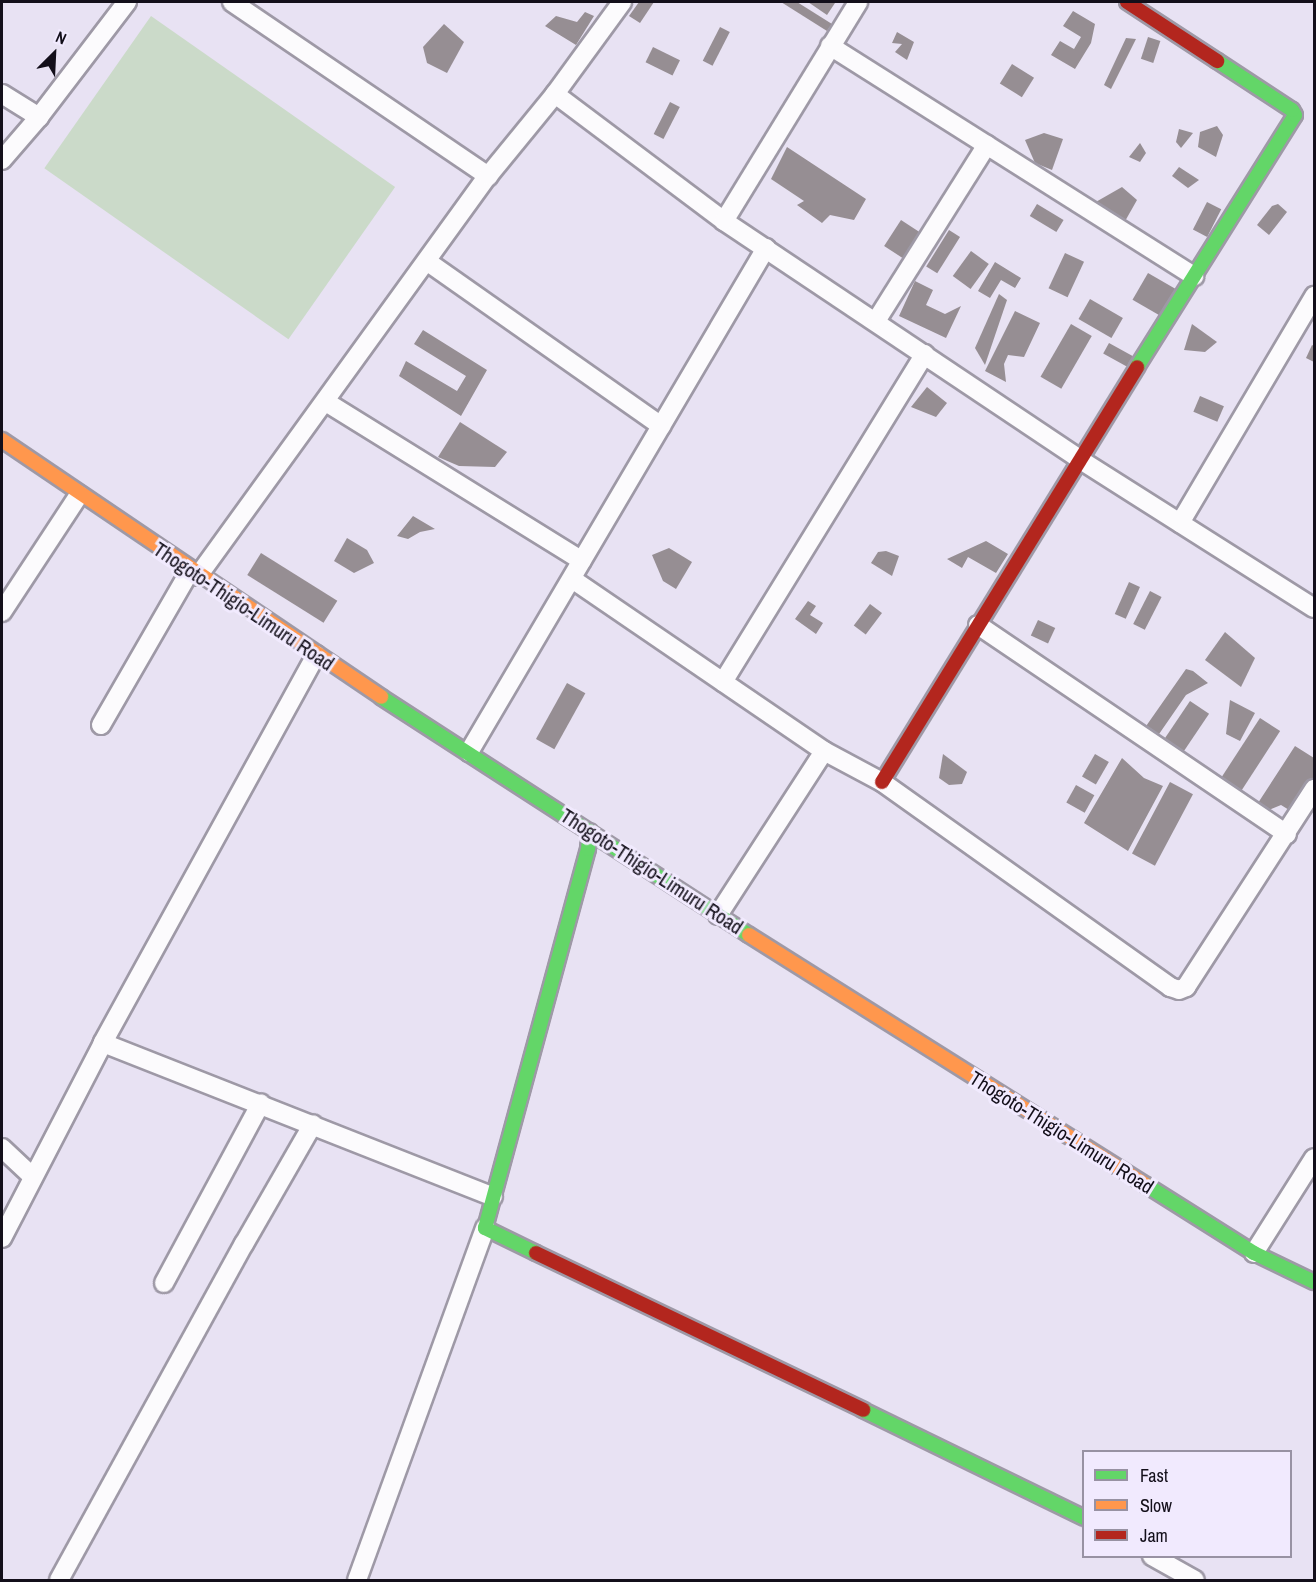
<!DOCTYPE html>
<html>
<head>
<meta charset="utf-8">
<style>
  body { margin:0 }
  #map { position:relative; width:1316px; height:1582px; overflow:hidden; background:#e8e2f3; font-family:"Archivo Narrow",sans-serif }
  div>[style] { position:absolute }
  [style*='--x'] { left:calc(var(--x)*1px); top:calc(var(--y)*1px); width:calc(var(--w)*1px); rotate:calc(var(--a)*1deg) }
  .green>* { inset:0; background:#cbdac9; transform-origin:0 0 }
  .building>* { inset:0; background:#968e93; transform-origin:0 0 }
  .roads { filter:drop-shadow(2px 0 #9e99a6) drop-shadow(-2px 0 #9e99a6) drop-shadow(0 2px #9e99a6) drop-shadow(0 -2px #9e99a6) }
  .street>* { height:18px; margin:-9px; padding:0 9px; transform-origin:9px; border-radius:9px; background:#fcfbfd }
  .fast>* { height:14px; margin:-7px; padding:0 7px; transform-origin:7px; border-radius:7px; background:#63d668 }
  .slow>* { height:14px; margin:-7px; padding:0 7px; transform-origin:7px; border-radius:7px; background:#ff974d }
  .jam>* { height:14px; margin:-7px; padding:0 7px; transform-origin:7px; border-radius:7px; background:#b3261e }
  span { translate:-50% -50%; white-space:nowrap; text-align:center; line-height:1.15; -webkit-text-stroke:6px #f1eafe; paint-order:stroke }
  .street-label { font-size:20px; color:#130f1a }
  .frame { position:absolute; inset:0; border:3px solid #130f1a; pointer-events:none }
  .legend { position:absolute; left:1082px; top:1450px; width:210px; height:108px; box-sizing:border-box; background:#f1eafe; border:2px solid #9892a3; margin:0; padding:8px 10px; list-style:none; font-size:18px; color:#130f1a }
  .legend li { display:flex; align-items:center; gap:12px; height:30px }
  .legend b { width:30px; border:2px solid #9892a3 }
  .north { position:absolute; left:24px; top:24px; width:60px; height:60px; -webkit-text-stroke:4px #f1eafe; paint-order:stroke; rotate:24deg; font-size:16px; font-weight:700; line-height:24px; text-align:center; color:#130f1a }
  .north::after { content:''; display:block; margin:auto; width:21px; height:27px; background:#130f1a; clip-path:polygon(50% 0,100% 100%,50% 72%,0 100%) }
</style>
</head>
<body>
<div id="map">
  <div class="green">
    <i style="left:151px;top:16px;width:298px;height:186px;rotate:35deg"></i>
  </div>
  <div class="building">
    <i style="clip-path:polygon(639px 2px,654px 2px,640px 23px,629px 16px)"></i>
    <i style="clip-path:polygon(781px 2px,797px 2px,832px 24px,827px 31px)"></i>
    <i style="clip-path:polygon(808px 2px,833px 2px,835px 3px,827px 15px)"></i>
    <i style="clip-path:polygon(1073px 11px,1095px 24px,1091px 43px,1075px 69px,1051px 55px,1060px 41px,1074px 49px,1081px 37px,1063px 26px)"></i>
    <i style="clip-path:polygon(585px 12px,594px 16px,576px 45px,545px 26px,556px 16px,577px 22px)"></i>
    <i style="clip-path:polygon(444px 24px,464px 42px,447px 73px,427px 63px,423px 47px)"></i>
    <i style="left:720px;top:27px;width:11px;height:38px;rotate:27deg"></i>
    <i style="clip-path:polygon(897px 32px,914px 42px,907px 60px,895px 52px,902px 44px,892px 43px)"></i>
    <i style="left:1148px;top:37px;width:13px;height:23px;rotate:18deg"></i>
    <i style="clip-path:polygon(1126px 38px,1136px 39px,1111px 89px,1104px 85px)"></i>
    <i style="left:653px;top:47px;width:30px;height:17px;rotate:26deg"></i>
    <i style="left:1012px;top:64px;width:26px;height:23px;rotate:32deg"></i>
    <i style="left:670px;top:102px;width:11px;height:36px;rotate:27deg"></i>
    <i style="clip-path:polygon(1217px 126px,1223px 135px,1216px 157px,1198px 147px,1200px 132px)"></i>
    <i style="clip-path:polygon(1179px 129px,1193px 133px,1181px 148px,1176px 142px)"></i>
    <i style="clip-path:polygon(1044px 133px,1063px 139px,1052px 170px,1035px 163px,1025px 140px)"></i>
    <i style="clip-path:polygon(1140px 143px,1146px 153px,1140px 162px,1129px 157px)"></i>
    <i style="clip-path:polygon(787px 147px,866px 199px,854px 220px,830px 215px,822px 223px,797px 205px,804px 201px,771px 179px)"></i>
    <i style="clip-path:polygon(1179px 167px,1199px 180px,1188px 188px,1172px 176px)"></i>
    <i style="clip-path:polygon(1122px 187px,1137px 200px,1124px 223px,1094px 203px)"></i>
    <i style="left:1207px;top:202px;width:16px;height:31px;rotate:27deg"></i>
    <i style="left:1037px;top:204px;width:31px;height:14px;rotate:31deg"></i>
    <i style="clip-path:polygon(1278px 204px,1287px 212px,1269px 235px,1257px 225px,1272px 206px)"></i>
    <i style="left:901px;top:220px;width:27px;height:31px;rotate:33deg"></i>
    <i style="left:949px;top:230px;width:13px;height:43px;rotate:32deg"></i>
    <i style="left:971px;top:251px;width:22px;height:31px;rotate:36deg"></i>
    <i style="left:1065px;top:253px;width:21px;height:39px;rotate:25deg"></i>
    <i style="clip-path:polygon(995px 262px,1021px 278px,1015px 288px,1001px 280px,990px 298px,978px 291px)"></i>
    <i style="left:1148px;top:273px;width:32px;height:31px;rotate:30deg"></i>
    <i style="clip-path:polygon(915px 281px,933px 290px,926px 305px,945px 314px,961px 306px,946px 338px,899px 316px)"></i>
    <i style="clip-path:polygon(999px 294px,1007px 300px,985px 365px,975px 348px)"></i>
    <i style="left:1090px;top:299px;width:38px;height:23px;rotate:30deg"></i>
    <i style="clip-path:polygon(1015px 311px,1040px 323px,1024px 357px,1008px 355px,1004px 364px,1006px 382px,985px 371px)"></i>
    <i style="left:1071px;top:324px;width:24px;height:61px;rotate:30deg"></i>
    <i style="clip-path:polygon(1192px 324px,1217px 342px,1205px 352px,1184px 350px)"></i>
    <i style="clip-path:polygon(423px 330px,487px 370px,461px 416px,399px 376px,406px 361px,457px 391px,466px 376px,414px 344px)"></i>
    <i style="left:1109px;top:343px;width:29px;height:12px;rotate:29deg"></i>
    <i style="clip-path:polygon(1312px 345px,1314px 346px,1314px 362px,1306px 358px)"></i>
    <i style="clip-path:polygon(927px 387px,947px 403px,936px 417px,911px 407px)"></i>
    <i style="left:1200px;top:396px;width:26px;height:17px;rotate:23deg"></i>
    <i style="clip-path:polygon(460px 422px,507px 452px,495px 467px,459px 466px,438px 457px)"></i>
    <i style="clip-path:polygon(413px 516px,435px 529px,420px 532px,408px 539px,397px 536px)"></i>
    <i style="clip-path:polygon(347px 538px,367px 550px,374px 563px,354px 573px,334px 561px)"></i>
    <i style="clip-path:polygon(986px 541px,1008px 554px,996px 573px,968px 557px,962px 568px,947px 559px)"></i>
    <i style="clip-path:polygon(669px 548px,692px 562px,676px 589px,663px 581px,652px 555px)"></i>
    <i style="clip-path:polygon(886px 551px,899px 556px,892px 576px,871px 563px,878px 552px)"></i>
    <i style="left:261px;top:553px;width:90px;height:26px;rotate:32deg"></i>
    <i style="left:1129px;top:582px;width:12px;height:35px;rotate:24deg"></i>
    <i style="left:1150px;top:591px;width:13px;height:37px;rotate:27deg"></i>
    <i style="clip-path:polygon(808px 601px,816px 606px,810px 615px,823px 623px,816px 634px,795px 619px)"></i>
    <i style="left:870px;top:604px;width:15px;height:27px;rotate:37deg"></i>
    <i style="left:1038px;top:620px;width:19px;height:17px;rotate:25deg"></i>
    <i style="clip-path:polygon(1225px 632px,1255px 658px,1241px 687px,1205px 660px)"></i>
    <i style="clip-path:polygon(1186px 669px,1193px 671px,1208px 683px,1186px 695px,1157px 737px,1144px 729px)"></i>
    <i style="left:567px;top:683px;width:21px;height:64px;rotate:29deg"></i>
    <i style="clip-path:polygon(1230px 700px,1255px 713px,1240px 741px,1226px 734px)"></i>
    <i style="left:1190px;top:701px;width:23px;height:47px;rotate:34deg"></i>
    <i style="left:1260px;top:718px;width:24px;height:73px;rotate:33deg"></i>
    <i style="clip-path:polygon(1295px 746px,1314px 758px,1314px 781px,1294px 813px,1281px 805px,1269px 810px,1258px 803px)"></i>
    <i style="clip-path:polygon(943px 754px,967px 772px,962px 784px,949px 785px,939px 778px)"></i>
    <i style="left:1095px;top:754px;width:16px;height:26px;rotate:30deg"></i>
    <i style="clip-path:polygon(1122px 758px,1144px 778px,1163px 786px,1128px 851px,1084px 823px)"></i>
    <i style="left:1170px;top:782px;width:26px;height:81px;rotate:28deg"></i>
    <i style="left:1076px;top:785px;width:21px;height:20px;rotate:29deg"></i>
  </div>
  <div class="roads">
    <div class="street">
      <i style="--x:232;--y:2;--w:310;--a:34.2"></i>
      <i style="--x:830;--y:46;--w:431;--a:32.3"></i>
      <i style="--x:2;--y:94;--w:44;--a:31.9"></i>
      <i style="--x:555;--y:94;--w:211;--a:36.9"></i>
      <i style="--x:724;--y:221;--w:427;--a:33.8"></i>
      <i style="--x:1079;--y:459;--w:278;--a:32.4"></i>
      <i style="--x:2;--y:160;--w:57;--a:-49.3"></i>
      <i style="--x:39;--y:117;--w:145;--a:-52.6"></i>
      <i style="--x:724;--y:221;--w:257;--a:-58.5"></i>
      <i style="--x:428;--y:262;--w:285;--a:35.1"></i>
      <i style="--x:876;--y:321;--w:208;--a:-57.8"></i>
      <i style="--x:326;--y:402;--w:301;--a:31.8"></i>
      <i style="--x:1180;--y:523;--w:264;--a:-59.4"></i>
      <i style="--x:198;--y:576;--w:494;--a:-54.1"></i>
      <i style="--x:488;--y:176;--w:106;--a:-50.7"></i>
      <i style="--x:555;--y:94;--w:114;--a:-53.9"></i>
      <i style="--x:572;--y:579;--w:305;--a:34.3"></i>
      <i style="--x:824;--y:751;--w:66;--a:28.1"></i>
      <i style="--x:882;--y:782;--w:354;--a:35.4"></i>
      <i style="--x:1170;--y:987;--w:9;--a:18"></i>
      <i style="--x:1179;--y:990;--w:8;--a:-23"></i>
      <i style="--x:1186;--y:987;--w:236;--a:-57.1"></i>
      <i style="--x:2;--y:612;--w:140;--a:-56.7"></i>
      <i style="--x:978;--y:625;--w:373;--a:34.1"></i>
      <i style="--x:316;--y:655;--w:443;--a:118.8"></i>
      <i style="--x:103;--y:1043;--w:419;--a:21.5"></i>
      <i style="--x:723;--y:682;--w:385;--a:-58.4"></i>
      <i style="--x:101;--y:725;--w:178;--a:-60"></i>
      <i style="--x:469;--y:752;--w:585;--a:-59.49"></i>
      <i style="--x:718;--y:915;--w:195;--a:-57.1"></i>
      <i style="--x:2;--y:1148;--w:42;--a:43.1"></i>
      <i style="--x:2;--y:1238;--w:220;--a:-62.6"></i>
      <i style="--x:1254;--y:1253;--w:112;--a:-57.7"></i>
      <i style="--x:164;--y:1283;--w:204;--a:-61.7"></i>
      <i style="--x:1152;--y:1556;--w:49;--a:29.2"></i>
      <i style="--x:59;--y:1580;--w:384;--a:-61.2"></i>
      <i style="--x:244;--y:1244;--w:138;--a:-60.1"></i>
      <i style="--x:357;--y:1580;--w:375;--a:-70"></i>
    </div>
    <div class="fast">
      <i style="--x:1137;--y:367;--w:297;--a:-57.9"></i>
      <i style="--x:1295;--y:115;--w:6;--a:-121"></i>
      <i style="--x:1292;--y:110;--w:90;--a:-146.8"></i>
      <i style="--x:381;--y:697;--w:438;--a:32.9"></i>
      <i style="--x:1146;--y:1185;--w:128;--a:32.2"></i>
      <i style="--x:1254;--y:1253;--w:67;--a:25.8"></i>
      <i style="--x:536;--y:1253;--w:57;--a:-153.9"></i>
      <i style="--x:485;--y:1228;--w:393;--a:-74.8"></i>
      <i style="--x:588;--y:849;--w:18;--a:-84"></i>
      <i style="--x:863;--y:1410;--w:246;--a:26"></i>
    </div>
    <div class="slow">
      <i style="--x:2;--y:440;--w:458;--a:34.1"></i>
      <i style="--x:749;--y:935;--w:469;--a:32.2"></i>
    </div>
    <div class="jam">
      <i style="--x:1127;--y:2;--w:108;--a:33.2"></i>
      <i style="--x:882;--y:782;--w:487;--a:-58.4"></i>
      <i style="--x:536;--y:1253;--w:363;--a:25.6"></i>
    </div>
  </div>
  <div class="street-label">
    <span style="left:244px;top:606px;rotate:34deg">Thogoto-Thigio-Limuru Road</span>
    <span style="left:652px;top:871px;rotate:33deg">Thogoto-Thigio-Limuru Road</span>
    <span style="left:1062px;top:1132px;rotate:32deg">Thogoto-Thigio-Limuru Road</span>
  </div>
  <div class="frame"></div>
  <ul class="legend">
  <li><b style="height:8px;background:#63d668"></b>Fast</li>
  <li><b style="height:8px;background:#ff974d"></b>Slow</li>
  <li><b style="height:8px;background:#b3261e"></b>Jam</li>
  </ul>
  <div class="north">N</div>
</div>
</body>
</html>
